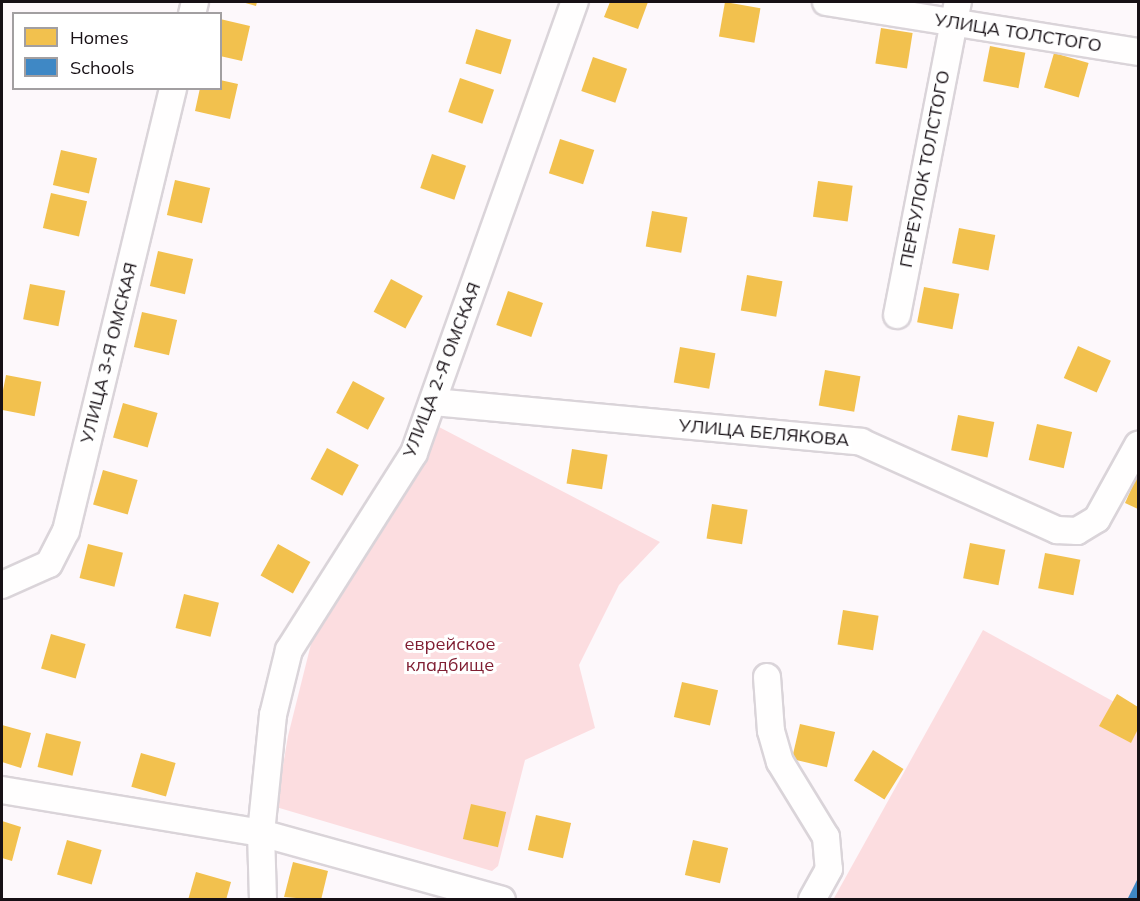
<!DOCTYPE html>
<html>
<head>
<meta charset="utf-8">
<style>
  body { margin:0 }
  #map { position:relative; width:1140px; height:901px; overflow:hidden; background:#fdf8fb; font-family:Mulish,sans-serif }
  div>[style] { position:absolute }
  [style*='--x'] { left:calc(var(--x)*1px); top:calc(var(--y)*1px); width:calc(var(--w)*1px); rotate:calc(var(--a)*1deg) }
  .green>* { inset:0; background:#fcdde0 }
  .homes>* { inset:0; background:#f2c14e; transform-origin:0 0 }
  .schools>* { inset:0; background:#3f88c5 }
  .roads { filter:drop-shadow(2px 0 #dad4d9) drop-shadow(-2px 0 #dad4d9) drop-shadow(0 2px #dad4d9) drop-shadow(0 -2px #dad4d9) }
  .minor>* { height:26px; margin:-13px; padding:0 13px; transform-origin:13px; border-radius:13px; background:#fffefe }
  span { translate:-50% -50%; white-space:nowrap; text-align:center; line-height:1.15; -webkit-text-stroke:6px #fff; paint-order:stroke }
  .street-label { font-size:18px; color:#171015 }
  .park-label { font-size:18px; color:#801f33 }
  .frame { position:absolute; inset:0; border:3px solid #171015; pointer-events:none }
  .legend { position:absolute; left:12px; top:12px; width:210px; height:78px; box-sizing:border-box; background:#fff; border:2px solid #a29fa1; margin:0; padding:8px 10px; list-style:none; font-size:18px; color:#171015 }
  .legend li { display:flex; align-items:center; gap:12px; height:30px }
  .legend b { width:30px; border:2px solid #a29fa1 }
</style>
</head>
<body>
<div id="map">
  <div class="green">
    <i style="clip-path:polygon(439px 427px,660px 542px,619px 585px,579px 665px,595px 728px,525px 760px,498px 866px,492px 871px,276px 807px,288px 736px,314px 632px)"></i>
    <i style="clip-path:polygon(983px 630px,1138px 715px,1138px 899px,833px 900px)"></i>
  </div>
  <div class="homes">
    <i style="clip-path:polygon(242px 2px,257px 2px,256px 6px)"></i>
    <i style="clip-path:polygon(610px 2px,648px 2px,638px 29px,604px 17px)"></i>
    <i style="left:725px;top:2px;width:36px;height:35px;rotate:10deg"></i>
    <i style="clip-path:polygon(220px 19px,250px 26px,242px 61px,220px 56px)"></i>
    <i style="left:881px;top:28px;width:32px;height:36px;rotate:9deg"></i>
    <i style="left:476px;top:29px;width:37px;height:36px;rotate:17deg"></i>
    <i style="left:990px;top:46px;width:36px;height:36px;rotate:11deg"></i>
    <i style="left:1054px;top:53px;width:36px;height:36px;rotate:16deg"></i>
    <i style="left:593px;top:57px;width:36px;height:36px;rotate:19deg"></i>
    <i style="left:460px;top:78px;width:36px;height:36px;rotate:19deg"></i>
    <i style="clip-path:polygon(220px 80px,238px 84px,230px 119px,195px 111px,200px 88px,220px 88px)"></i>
    <i style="left:560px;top:139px;width:36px;height:36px;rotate:18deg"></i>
    <i style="left:61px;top:150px;width:37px;height:36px;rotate:13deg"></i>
    <i style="left:432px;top:154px;width:36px;height:36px;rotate:19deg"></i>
    <i style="left:175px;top:180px;width:36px;height:36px;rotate:13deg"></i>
    <i style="left:818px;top:181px;width:35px;height:36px;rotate:8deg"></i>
    <i style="left:51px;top:193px;width:37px;height:36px;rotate:13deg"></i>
    <i style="left:652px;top:211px;width:36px;height:36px;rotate:10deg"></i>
    <i style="left:959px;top:228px;width:37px;height:36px;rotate:11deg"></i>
    <i style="left:158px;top:251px;width:36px;height:36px;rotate:13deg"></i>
    <i style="left:747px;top:275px;width:36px;height:36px;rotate:10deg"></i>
    <i style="left:391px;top:279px;width:36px;height:37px;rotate:28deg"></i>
    <i style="left:30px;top:284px;width:36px;height:36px;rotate:11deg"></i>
    <i style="left:924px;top:287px;width:36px;height:36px;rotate:11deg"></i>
    <i style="left:508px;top:291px;width:37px;height:36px;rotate:19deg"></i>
    <i style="left:142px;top:312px;width:36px;height:36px;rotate:13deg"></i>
    <i style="left:1078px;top:346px;width:36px;height:35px;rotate:24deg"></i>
    <i style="left:680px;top:347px;width:36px;height:36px;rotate:10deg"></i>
    <i style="left:825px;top:370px;width:36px;height:36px;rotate:10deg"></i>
    <i style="left:6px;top:375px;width:36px;height:35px;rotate:11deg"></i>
    <i style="left:353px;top:381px;width:36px;height:36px;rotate:28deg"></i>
    <i style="left:123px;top:403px;width:36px;height:36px;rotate:16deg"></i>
    <i style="left:958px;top:415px;width:37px;height:36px;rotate:11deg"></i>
    <i style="left:1037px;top:424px;width:36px;height:37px;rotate:13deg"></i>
    <i style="left:327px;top:448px;width:36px;height:35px;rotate:28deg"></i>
    <i style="left:572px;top:449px;width:36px;height:35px;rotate:9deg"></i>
    <i style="left:103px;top:470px;width:36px;height:36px;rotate:16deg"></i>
    <i style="clip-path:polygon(1138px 474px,1138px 509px,1125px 503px)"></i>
    <i style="left:712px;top:504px;width:36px;height:35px;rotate:9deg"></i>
    <i style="left:970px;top:543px;width:36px;height:36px;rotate:11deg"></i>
    <i style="left:88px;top:544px;width:36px;height:35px;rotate:14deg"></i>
    <i style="left:278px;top:544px;width:37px;height:36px;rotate:29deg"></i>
    <i style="left:1045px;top:553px;width:36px;height:36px;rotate:11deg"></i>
    <i style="left:184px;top:594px;width:36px;height:35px;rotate:14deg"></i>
    <i style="left:843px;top:610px;width:36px;height:35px;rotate:9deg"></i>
    <i style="left:51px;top:634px;width:36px;height:36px;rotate:16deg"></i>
    <i style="left:682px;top:682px;width:37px;height:36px;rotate:13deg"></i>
    <i style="clip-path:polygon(1117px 694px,1138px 707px,1138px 729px,1131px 743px,1099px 726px)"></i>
    <i style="left:800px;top:724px;width:36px;height:36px;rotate:13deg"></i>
    <i style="clip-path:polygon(2px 725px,31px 733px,21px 768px,2px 762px)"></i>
    <i style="left:46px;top:733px;width:36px;height:35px;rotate:14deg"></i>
    <i style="left:873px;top:750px;width:36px;height:36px;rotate:32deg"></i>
    <i style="left:141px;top:753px;width:36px;height:35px;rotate:16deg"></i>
    <i style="left:471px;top:804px;width:36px;height:36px;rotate:13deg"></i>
    <i style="left:536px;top:815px;width:36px;height:36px;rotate:13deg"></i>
    <i style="clip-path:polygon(2px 821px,21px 827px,12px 861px,2px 858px)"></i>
    <i style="left:67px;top:840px;width:36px;height:36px;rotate:16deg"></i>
    <i style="left:693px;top:840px;width:36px;height:36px;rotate:13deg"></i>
    <i style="clip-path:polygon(293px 862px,328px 871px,321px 900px,284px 897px)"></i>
    <i style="clip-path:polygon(196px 872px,231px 882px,226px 900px,188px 900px)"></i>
  </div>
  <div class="schools">
    <i style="clip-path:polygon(1138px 878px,1138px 900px,1127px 900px)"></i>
  </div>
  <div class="roads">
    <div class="minor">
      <i style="--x:826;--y:2;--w:316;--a:9.1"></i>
      <i style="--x:192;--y:14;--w:12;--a:-76"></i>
      <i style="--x:897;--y:315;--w:319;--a:-79"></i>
      <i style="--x:433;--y:402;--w:430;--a:5.3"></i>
      <i style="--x:861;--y:442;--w:215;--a:24.2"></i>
      <i style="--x:1057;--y:530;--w:20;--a:3"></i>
      <i style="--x:1077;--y:531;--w:23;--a:-31"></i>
      <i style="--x:1097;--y:519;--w:85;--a:-61"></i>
      <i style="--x:2;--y:585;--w:51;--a:-24.1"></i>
      <i style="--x:49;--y:564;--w:37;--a:-63"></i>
      <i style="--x:66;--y:531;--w:456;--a:-76.4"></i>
      <i style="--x:767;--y:677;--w:54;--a:85.8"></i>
      <i style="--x:771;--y:731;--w:32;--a:74"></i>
      <i style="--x:780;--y:762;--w:88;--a:58.5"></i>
      <i style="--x:826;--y:837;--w:32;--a:85"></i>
      <i style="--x:829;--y:869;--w:35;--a:119"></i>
      <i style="--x:2;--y:790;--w:263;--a:9.4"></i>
      <i style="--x:261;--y:833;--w:250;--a:15.5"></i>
      <i style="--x:263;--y:900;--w:67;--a:-91.7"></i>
      <i style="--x:261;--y:833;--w:119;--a:-84.2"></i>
      <i style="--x:273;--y:715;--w:67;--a:-76.2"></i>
      <i style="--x:289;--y:650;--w:233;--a:-57.6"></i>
      <i style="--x:414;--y:453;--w:479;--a:-70.4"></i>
    </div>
  </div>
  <div class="street-label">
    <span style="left:1018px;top:33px;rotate:9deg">УЛИЦА ТОЛСТОГО</span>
    <span style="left:925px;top:169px;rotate:-79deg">ПЕРЕУЛОК ТОЛСТОГО</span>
    <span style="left:109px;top:353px;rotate:-76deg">УЛИЦА 3-Я ОМСКАЯ</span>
    <span style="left:442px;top:370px;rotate:-69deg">УЛИЦА 2-Я ОМСКАЯ</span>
    <span style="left:764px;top:433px;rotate:5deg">УЛИЦА БЕЛЯКОВА</span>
  </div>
  <div class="park-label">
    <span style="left:450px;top:655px">еврейское<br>кладбище</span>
  </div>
  <div class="frame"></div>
  <ul class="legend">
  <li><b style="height:16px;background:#f2c14e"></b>Homes</li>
  <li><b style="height:16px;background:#3f88c5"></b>Schools</li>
  </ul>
</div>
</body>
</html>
